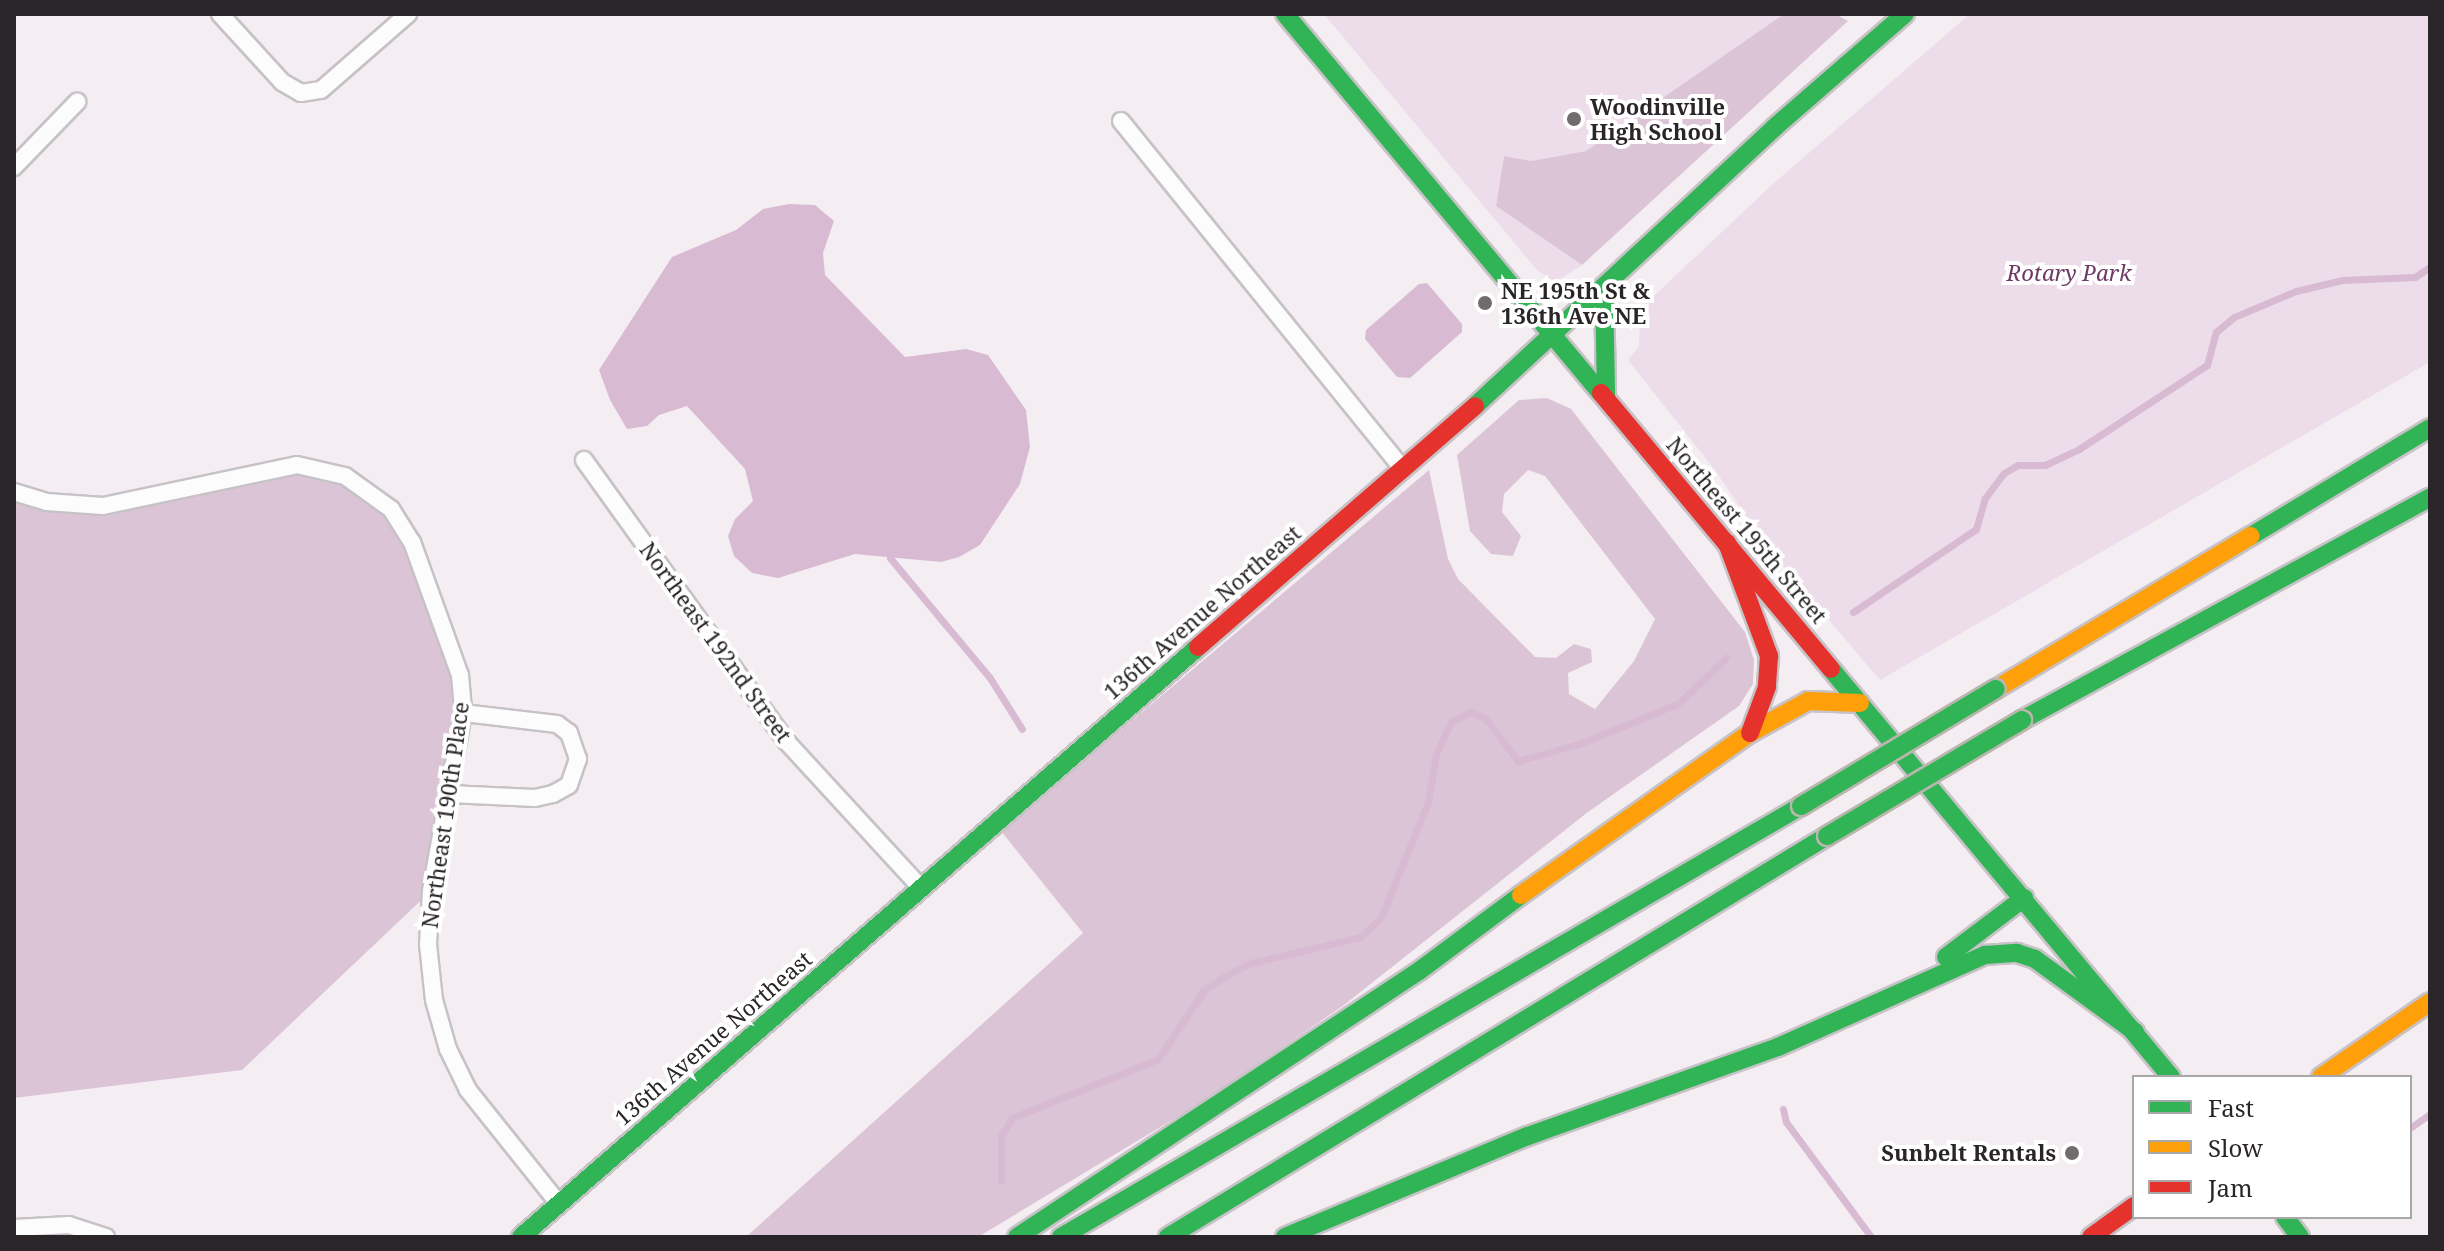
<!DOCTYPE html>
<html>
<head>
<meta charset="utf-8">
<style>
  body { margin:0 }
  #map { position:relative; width:2444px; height:1251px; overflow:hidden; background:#f4eef3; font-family:"Noto Serif",serif }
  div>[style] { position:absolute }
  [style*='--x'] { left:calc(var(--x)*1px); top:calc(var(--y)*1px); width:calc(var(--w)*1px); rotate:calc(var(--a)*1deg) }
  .green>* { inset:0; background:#eddcea }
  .forest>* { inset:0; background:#dcc4d7 }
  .water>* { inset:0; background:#d8bbd2 }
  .stream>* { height:7px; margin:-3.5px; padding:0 3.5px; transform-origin:3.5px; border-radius:3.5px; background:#d8bbd2 }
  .roads { filter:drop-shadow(2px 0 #c7c2c6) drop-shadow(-2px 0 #c7c2c6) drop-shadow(0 2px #c7c2c6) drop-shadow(0 -2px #c7c2c6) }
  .street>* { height:16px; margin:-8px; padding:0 8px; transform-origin:8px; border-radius:8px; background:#fdfcfd }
  .fast>* { height:18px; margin:-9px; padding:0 9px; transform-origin:9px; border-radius:9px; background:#30b455 }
  .slow>* { height:18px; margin:-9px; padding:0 9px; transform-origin:9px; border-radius:9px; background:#ff9f0a }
  .jam>* { height:18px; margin:-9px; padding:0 9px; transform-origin:9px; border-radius:9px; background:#e5322d }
  .bridges { filter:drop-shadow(2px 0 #bab6ad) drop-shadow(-2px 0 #bab6ad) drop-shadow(0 2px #bab6ad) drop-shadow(0 -2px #bab6ad) }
  .fast-bridge>* { height:18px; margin:-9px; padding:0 9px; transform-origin:9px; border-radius:9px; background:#30b455 }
  .dots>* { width:22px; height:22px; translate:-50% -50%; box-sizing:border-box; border:4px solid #fff; border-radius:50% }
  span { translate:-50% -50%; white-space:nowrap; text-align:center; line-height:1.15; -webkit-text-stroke:8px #fff; paint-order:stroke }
  .poi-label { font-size:22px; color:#292528; font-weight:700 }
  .left { translate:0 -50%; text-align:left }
  .right { translate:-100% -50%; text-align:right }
  .park-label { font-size:22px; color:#6c3a64; font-style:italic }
  .street-label { font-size:22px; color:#292528 }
  .frame { position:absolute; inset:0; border:16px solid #292528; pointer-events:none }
  .legend { position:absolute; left:2132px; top:1075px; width:280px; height:144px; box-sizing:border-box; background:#fff; border:2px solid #a9a8a9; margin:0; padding:10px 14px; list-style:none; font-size:24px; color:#292528 }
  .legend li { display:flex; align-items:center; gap:16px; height:40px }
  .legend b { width:40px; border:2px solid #a9a8a9 }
</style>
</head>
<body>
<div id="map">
  <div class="green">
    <i style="clip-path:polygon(1324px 14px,1784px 14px,1586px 151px,1531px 161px,1504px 156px,1496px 206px,1582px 265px,1555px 282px,1537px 270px)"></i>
    <i style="clip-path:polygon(1970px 14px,2430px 14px,2430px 362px,1880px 680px,1767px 548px,1715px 470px,1628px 360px,1639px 346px,1640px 309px,1775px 182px)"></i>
  </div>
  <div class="forest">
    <i style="clip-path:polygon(1784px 14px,1835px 14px,1848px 21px,1582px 265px,1496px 206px,1504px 156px,1531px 161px,1586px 151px)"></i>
    <i style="clip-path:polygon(1547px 398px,1571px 409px,1745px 632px,1754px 660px,1753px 684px,1739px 706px,1588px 812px,1344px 1005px,1207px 1099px,978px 1237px,746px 1237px,1083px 933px,1001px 831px,1429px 470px,1448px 559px,1458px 579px,1535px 657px,1556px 658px,1574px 644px,1591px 649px,1592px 662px,1568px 673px,1569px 694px,1595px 709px,1634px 661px,1655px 619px,1545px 476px,1528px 470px,1504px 494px,1502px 512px,1521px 536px,1513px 556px,1491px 554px,1470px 531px,1457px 455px,1519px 400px)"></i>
    <i style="clip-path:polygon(297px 465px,345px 476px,391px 509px,460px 675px,431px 891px,242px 1070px,14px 1098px,14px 492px,103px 506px)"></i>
  </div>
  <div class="water">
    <i style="clip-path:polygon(789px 204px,815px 205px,834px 221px,823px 253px,825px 275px,905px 357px,966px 349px,988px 355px,1026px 410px,1030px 447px,1020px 484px,980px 545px,959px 557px,941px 562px,855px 554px,778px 578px,752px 573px,734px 556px,728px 536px,735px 519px,753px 501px,745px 469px,687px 406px,659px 415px,647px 426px,627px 429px,610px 400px,599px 370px,672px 257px,736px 230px,763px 209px)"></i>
    <i style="clip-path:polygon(1427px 283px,1462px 324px,1462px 332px,1410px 378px,1397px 377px,1365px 339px,1366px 330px,1419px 284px)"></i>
  </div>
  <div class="stream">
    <i style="--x:890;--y:558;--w:156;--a:50.2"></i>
    <i style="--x:990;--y:678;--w:60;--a:57.9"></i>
    <i style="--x:1853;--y:612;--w:148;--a:-34"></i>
    <i style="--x:1976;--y:529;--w:32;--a:-74"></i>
    <i style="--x:1985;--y:498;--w:31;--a:-53"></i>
    <i style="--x:2004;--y:473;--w:16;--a:-30"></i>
    <i style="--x:2018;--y:465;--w:27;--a:0"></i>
    <i style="--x:2045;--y:465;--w:38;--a:-25"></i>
    <i style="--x:2079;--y:449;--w:153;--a:-33.3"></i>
    <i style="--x:2207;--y:365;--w:34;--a:-75"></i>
    <i style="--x:2216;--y:332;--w:23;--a:-40"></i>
    <i style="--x:2234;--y:317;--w:67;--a:-22.8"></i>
    <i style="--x:2296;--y:291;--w:47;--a:-13.4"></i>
    <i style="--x:2342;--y:280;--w:73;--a:-2.4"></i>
    <i style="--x:2415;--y:277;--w:18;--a:-34"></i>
    <i style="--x:1783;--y:1109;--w:13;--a:77"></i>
    <i style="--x:1786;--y:1122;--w:143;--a:53.5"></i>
    <i style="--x:2410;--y:1128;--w:24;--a:-35"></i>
    <i style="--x:1001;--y:1181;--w:45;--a:-90"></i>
    <i style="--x:1001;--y:1136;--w:21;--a:-59"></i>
    <i style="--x:1012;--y:1118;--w:157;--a:-22"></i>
    <i style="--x:1158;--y:1059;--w:83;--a:-56.3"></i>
    <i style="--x:1204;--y:990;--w:27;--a:-33"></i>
    <i style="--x:1227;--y:975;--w:27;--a:-27"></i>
    <i style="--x:1251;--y:963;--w:112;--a:-13.4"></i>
    <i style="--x:1360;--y:937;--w:28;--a:-42"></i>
    <i style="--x:1381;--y:918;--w:125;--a:-67.9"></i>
    <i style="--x:1428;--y:802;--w:49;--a:-80.5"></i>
    <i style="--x:1436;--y:754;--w:35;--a:-65"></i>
    <i style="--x:1451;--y:722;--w:22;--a:-27"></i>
    <i style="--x:1471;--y:712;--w:17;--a:25"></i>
    <i style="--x:1486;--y:719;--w:53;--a:52.7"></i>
    <i style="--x:1518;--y:761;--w:66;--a:-15.7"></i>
    <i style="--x:1582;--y:743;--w:105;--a:-22.4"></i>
    <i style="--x:1679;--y:703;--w:65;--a:-43.8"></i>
  </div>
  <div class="roads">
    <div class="street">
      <i style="--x:220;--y:14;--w:92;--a:47.6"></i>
      <i style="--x:282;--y:82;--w:22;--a:30"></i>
      <i style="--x:301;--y:93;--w:20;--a:-9"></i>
      <i style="--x:321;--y:90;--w:116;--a:-41.1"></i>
      <i style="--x:1121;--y:121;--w:447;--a:51"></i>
      <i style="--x:14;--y:167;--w:91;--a:-45.9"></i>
      <i style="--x:584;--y:460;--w:346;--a:54.3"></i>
      <i style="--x:786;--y:741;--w:200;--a:47.4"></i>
      <i style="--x:14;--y:492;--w:34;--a:17"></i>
      <i style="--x:47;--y:502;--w:56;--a:4.1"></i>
      <i style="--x:103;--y:506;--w:198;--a:-11.9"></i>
      <i style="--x:297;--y:465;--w:49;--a:12.9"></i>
      <i style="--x:345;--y:476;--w:57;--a:35.7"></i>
      <i style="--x:391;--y:509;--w:39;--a:58"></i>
      <i style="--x:412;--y:542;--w:141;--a:70.2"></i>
      <i style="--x:460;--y:675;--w:38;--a:85"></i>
      <i style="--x:463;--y:713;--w:181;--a:100.2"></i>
      <i style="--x:431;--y:891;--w:53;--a:93.2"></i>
      <i style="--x:428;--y:944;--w:56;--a:83.9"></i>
      <i style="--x:434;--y:1000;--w:51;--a:74.1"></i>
      <i style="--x:448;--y:1049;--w:46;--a:64"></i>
      <i style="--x:468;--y:1090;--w:146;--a:51.4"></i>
      <i style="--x:449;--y:794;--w:86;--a:2.7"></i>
      <i style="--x:535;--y:798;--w:18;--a:-13"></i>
      <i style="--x:553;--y:794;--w:18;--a:-29"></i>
      <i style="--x:569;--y:785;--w:28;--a:-71"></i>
      <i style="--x:578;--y:759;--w:28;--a:-109"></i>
      <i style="--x:569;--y:733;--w:15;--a:-143"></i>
      <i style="--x:557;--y:724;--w:95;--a:-173.3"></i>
      <i style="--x:14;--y:1228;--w:55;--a:-3.1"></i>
      <i style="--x:69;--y:1225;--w:39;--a:18"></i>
    </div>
    <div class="fast">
      <i style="--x:1285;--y:14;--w:493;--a:50.2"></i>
      <i style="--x:1604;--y:288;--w:109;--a:88.9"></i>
      <i style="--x:1475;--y:406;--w:410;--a:-42.9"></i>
      <i style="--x:1775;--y:127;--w:172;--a:-41"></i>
      <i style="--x:2251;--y:536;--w:209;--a:-31.1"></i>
      <i style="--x:1831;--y:669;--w:531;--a:50.19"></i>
      <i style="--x:2022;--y:720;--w:464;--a:-28.6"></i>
      <i style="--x:1946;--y:957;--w:98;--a:-37.1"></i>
      <i style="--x:2285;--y:1217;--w:25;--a:53"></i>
      <i style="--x:521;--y:1237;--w:898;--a:-41.07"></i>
      <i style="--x:1017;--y:1237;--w:482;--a:-33.5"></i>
      <i style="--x:1419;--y:971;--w:127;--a:-36.7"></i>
      <i style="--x:1061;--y:1237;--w:856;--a:-30.22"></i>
      <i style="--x:1168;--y:1237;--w:771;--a:-31.32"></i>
      <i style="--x:1285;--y:1237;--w:263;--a:-22.6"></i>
      <i style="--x:1528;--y:1136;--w:265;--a:-19.6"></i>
      <i style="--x:1778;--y:1047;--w:227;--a:-24"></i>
      <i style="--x:1985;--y:955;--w:32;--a:-4"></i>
      <i style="--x:2017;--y:953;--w:19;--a:18"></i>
      <i style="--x:2035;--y:959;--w:124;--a:36.1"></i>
    </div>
    <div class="slow">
      <i style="--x:1996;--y:689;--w:297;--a:-31"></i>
      <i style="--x:1521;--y:895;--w:281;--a:-35.3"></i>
      <i style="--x:1750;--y:733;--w:66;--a:-28.9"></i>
      <i style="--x:1808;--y:701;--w:52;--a:2.2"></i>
      <i style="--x:2321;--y:1077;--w:132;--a:-34.5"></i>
    </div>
    <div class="jam">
      <i style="--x:1601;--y:393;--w:359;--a:50.2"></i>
      <i style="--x:1727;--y:543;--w:121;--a:69.6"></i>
      <i style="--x:1769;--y:656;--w:31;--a:94"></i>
      <i style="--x:1767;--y:687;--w:49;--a:110.3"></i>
      <i style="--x:1198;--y:647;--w:367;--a:-41"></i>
      <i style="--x:2091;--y:1237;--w:53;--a:-35.8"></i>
    </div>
  </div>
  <div class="bridges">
    <div class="fast-bridge">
      <i style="--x:1801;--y:806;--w:227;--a:-31"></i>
      <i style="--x:1827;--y:836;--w:227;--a:-30.7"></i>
    </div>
  </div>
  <div class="dots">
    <i style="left:1574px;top:119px;background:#706b6f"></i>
    <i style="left:1485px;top:303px;background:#706b6f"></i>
    <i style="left:2072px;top:1153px;background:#706b6f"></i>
  </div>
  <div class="poi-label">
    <span class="left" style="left:1590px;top:119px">Woodinville<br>High School</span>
    <span class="left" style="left:1501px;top:303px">NE 195th St &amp;<br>136th Ave NE</span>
    <span class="right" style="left:2056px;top:1153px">Sunbelt Rentals</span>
  </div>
  <div class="park-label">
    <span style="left:2069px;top:273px">Rotary Park</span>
  </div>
  <div class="street-label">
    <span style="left:1747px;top:530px;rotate:50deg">Northeast 195th Street</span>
    <span style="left:1202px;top:612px;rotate:-41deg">136th Avenue Northeast</span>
    <span style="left:716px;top:642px;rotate:54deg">Northeast 192nd Street</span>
    <span style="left:445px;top:815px;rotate:-82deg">Northeast 190th Place</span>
    <span style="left:713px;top:1038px;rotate:-41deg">136th Avenue Northeast</span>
  </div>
  <div class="frame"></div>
  <ul class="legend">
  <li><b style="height:10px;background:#30b455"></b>Fast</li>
  <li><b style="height:10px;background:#ff9f0a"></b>Slow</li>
  <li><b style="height:10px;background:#e5322d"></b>Jam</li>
  </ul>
</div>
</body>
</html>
